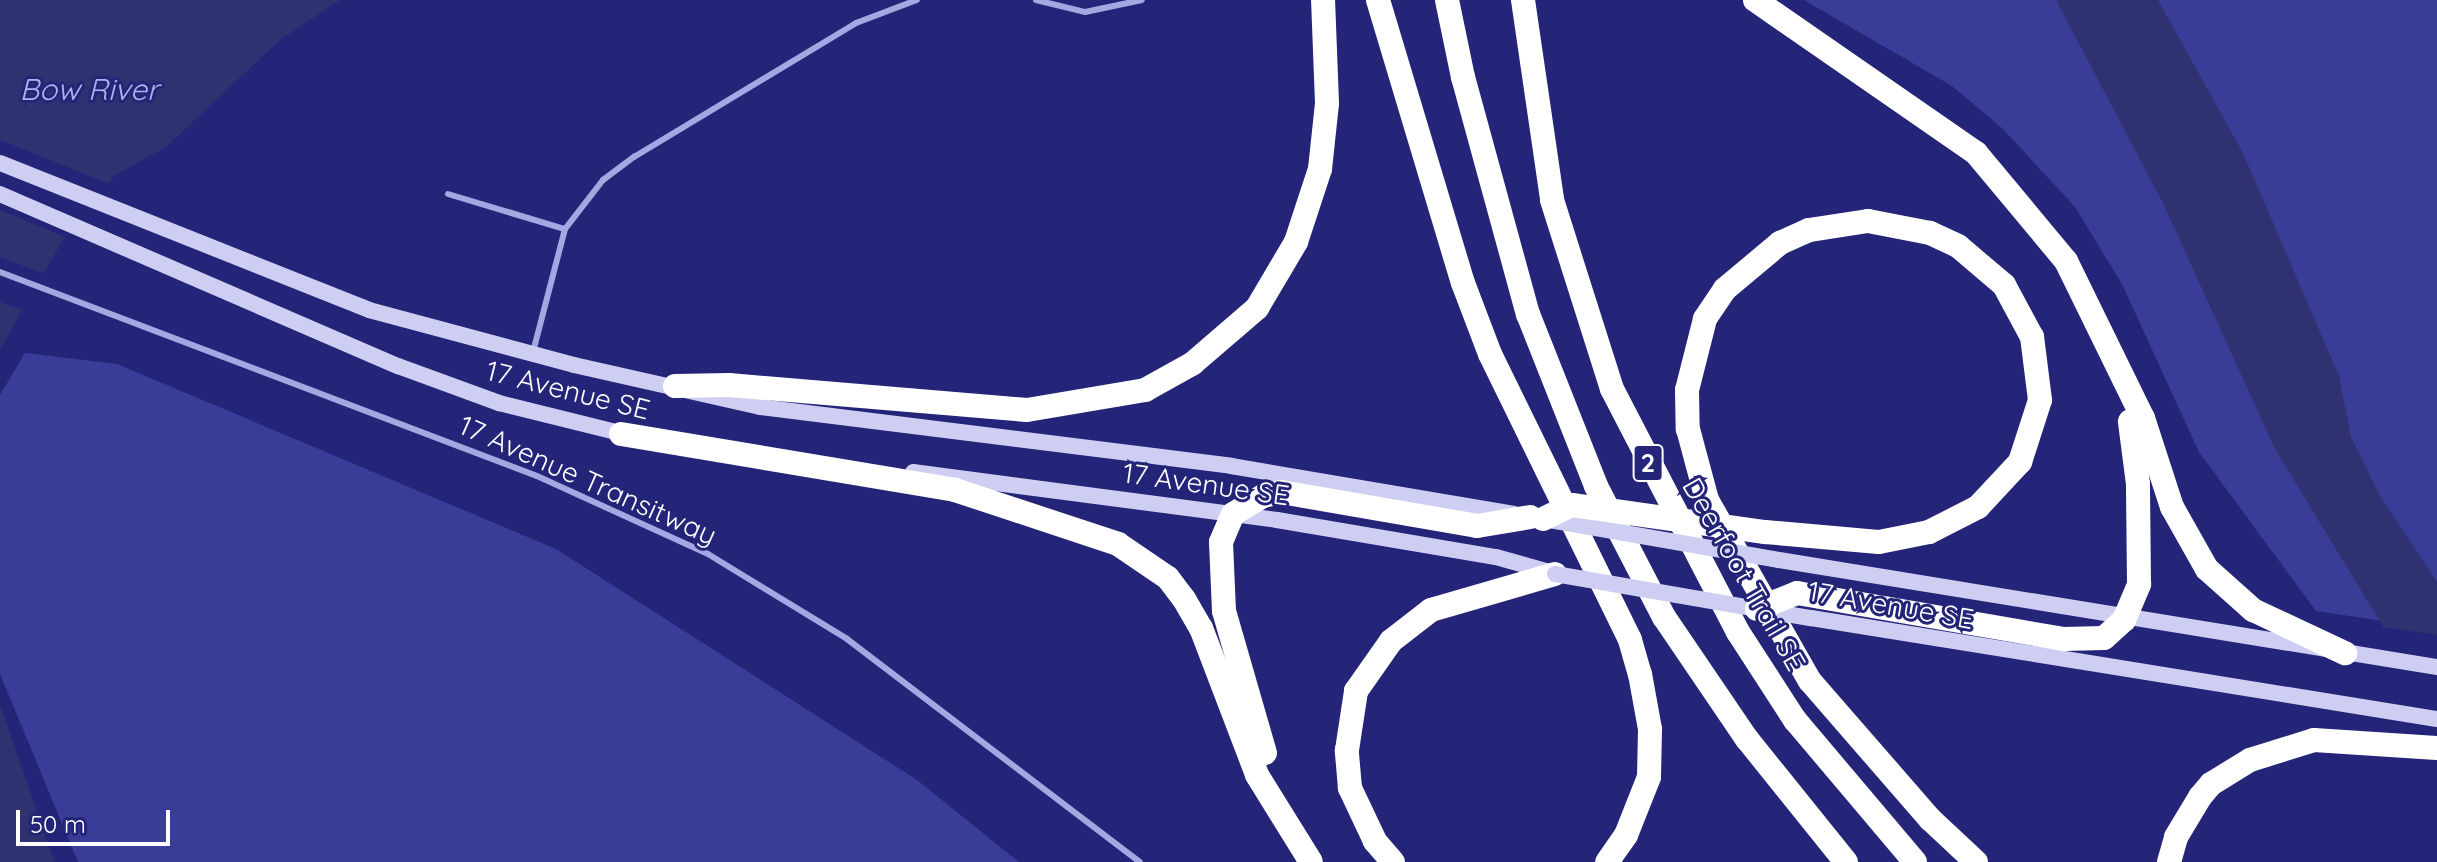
<!DOCTYPE html>
<html>
<head>
<meta charset="utf-8">
<style>
  body { margin:0 }
  #map { position:relative; width:2437px; height:862px; overflow:hidden; background:#242578; font-family:Quicksand,sans-serif }
  div>[style] { position:absolute }
  [style*='--x'] { left:calc(var(--x)*1px); top:calc(var(--y)*1px); width:calc(var(--w)*1px); rotate:calc(var(--a)*1deg) }
  .green>* { inset:0; background:#3a3d97 }
  .water>* { inset:0; background:#303170 }
  .pier>* { inset:0; background:#242578 }
  .lane>* { height:6px; margin:-3px; padding:0 3px; transform-origin:3px; border-radius:3px; background:#a5a7e3 }
  .secondary>* { height:16px; margin:-8px; padding:0 8px; transform-origin:8px; border-radius:8px; background:#cecef3 }
  .highway>* { height:24px; margin:-12px; padding:0 12px; transform-origin:12px; border-radius:12px; background:#fff }
  .secondary-bridge>* { height:16px; margin:-8px; padding:0 8px; transform-origin:8px; border-radius:8px; background:#cecef3 }
  .highway-bridge>* { height:24px; margin:-12px; padding:0 12px; transform-origin:12px; border-radius:12px; background:#fff }
  span { translate:-50% -50%; white-space:nowrap; text-align:center; line-height:1.15; -webkit-text-stroke:6px #242578; paint-order:stroke }
  .shield-label span { padding:2px 6px; background:#242578; border:2px solid; border-radius:6px; -webkit-text-stroke-width:0 }
  .shield-label { font-size:26px; color:#fff; font-weight:700 }
  .street-label { font-size:28px; color:#fff }
  .water-label { font-size:30px; color:#b0b2eb; font-style:italic }
  .scale { position:absolute; left:16px; top:810px; width:154px; height:36px; box-sizing:border-box; border:4px solid #fff; border-top:0; padding-left:10px; font-size:24px; line-height:28px; white-space:nowrap; color:#fff; -webkit-text-stroke:6px #242578; paint-order:stroke }
</style>
</head>
<body>
<div id="map">
  <div class="green">
    <i style="clip-path:polygon(1804px 0,2437px 0,2437px 629px,2316px 611px,2199px 452px,2122px 284px,2075px 207px,2003px 129px,1952px 86px)"></i>
    <i style="clip-path:polygon(25px 353px,117px 364px,556px 549px,917px 780px,1019px 862px,78px 862px,0 674px,0 395px)"></i>
  </div>
  <div class="water">
    <i style="clip-path:polygon(0 0,340px 0,280px 40px,165px 148px,115px 175px,60px 245px,0 349px)"></i>
    <i style="clip-path:polygon(2056px 0,2158px 0,2243px 153px,2339px 376px,2351px 437px,2380px 496px,2437px 582px,2437px 715px,2275px 449px,2163px 203px)"></i>
    <i style="clip-path:polygon(0 704px,49px 847px,55px 862px,0 862px)"></i>
  </div>
  <div class="pier">
    <i style="clip-path:polygon(0 140px,112px 185px,70px 239px,0 210px)"></i>
    <i style="clip-path:polygon(0 257px,48px 275px,27px 312px,0 302px)"></i>
    <i style="clip-path:polygon(2377px 626px,2437px 635px,2437px 719px,2434px 717px)"></i>
  </div>
  <div class="lane">
    <i style="--x:1036;--y:0;--w:50;--a:13.8"></i>
    <i style="--x:1085;--y:12;--w:58;--a:-11.9"></i>
    <i style="--x:448;--y:194;--w:122;--a:16.7"></i>
    <i style="--x:565;--y:229;--w:127;--a:104.6"></i>
    <i style="--x:565;--y:229;--w:62;--a:-52.2"></i>
    <i style="--x:603;--y:180;--w:39;--a:-37"></i>
    <i style="--x:634;--y:157;--w:259;--a:-31.1"></i>
    <i style="--x:856;--y:23;--w:65;--a:-20.7"></i>
    <i style="--x:0;--y:272;--w:574;--a:20.8"></i>
    <i style="--x:537;--y:476;--w:188;--a:24.5"></i>
    <i style="--x:708;--y:554;--w:163;--a:31.4"></i>
    <i style="--x:847;--y:639;--w:368;--a:37.3"></i>
  </div>
  <div class="secondary">
    <i style="--x:0;--y:163;--w:397;--a:21.7"></i>
    <i style="--x:369;--y:310;--w:212;--a:15"></i>
    <i style="--x:574;--y:365;--w:191;--a:12.7"></i>
    <i style="--x:760;--y:407;--w:475;--a:7.1"></i>
    <i style="--x:1231;--y:466;--w:287;--a:9.6"></i>
    <i style="--x:0;--y:194;--w:434;--a:23.4"></i>
    <i style="--x:398;--y:366;--w:108;--a:20.1"></i>
    <i style="--x:499;--y:403;--w:133;--a:13.9"></i>
    <i style="--x:913;--y:472;--w:367;--a:7.5"></i>
    <i style="--x:1277;--y:520;--w:222;--a:9.6"></i>
    <i style="--x:1496;--y:557;--w:59;--a:15.7"></i>
    <i style="--x:1779;--y:560;--w:667;--a:9.24"></i>
    <i style="--x:1811;--y:618;--w:634;--a:9.17"></i>
  </div>
  <div class="highway">
    <i style="--x:1378;--y:0;--w:295;--a:73.3"></i>
    <i style="--x:1463;--y:283;--w:76;--a:69.2"></i>
    <i style="--x:1490;--y:354;--w:318;--a:63.9"></i>
    <i style="--x:1630;--y:640;--w:35;--a:74"></i>
    <i style="--x:1640;--y:674;--w:56;--a:79.7"></i>
    <i style="--x:1650;--y:729;--w:48;--a:91.2"></i>
    <i style="--x:1649;--y:777;--w:62;--a:111.6"></i>
    <i style="--x:1626;--y:835;--w:33;--a:125"></i>
    <i style="--x:1447;--y:0;--w:79;--a:78.3"></i>
    <i style="--x:1463;--y:77;--w:246;--a:74.7"></i>
    <i style="--x:1528;--y:314;--w:185;--a:68.4"></i>
    <i style="--x:1596;--y:486;--w:148;--a:62.6"></i>
    <i style="--x:1664;--y:617;--w:148;--a:55.8"></i>
    <i style="--x:1747;--y:739;--w:158;--a:51.2"></i>
    <i style="--x:1523;--y:0;--w:202;--a:81.7"></i>
    <i style="--x:1552;--y:200;--w:198;--a:72.4"></i>
    <i style="--x:1612;--y:389;--w:274;--a:62.6"></i>
    <i style="--x:1738;--y:632;--w:105;--a:57.1"></i>
    <i style="--x:1795;--y:720;--w:186;--a:49.8"></i>
    <i style="--x:1755;--y:0;--w:269;--a:34.7"></i>
    <i style="--x:1976;--y:153;--w:141;--a:50.2"></i>
    <i style="--x:2066;--y:261;--w:175;--a:63.9"></i>
    <i style="--x:2143;--y:418;--w:94;--a:72"></i>
    <i style="--x:2172;--y:507;--w:71;--a:60.6"></i>
    <i style="--x:2207;--y:569;--w:62;--a:41.7"></i>
    <i style="--x:2253;--y:610;--w:102;--a:25.1"></i>
    <i style="--x:675;--y:386;--w:54;--a:-1.1"></i>
    <i style="--x:729;--y:385;--w:299;--a:4.8"></i>
    <i style="--x:1027;--y:410;--w:120;--a:-9.6"></i>
    <i style="--x:1145;--y:390;--w:54;--a:-29"></i>
    <i style="--x:1192;--y:364;--w:86;--a:-40.7"></i>
    <i style="--x:1257;--y:308;--w:77;--a:-59.4"></i>
    <i style="--x:1296;--y:242;--w:77;--a:-71.8"></i>
    <i style="--x:1320;--y:169;--w:66;--a:-83.9"></i>
    <i style="--x:1327;--y:103;--w:103;--a:-92.2"></i>
    <i style="--x:621;--y:434;--w:339;--a:9.5"></i>
    <i style="--x:955;--y:490;--w:172;--a:18.3"></i>
    <i style="--x:1118;--y:544;--w:60;--a:34.2"></i>
    <i style="--x:1168;--y:578;--w:26;--a:53"></i>
    <i style="--x:1184;--y:599;--w:34;--a:60"></i>
    <i style="--x:1201;--y:628;--w:157;--a:69.1"></i>
    <i style="--x:1257;--y:775;--w:102;--a:58.2"></i>
    <i style="--x:1765;--y:532;--w:114;--a:5"></i>
    <i style="--x:1879;--y:542;--w:51;--a:-11.3"></i>
    <i style="--x:1929;--y:532;--w:55;--a:-27"></i>
    <i style="--x:1978;--y:507;--w:62;--a:-47"></i>
    <i style="--x:2020;--y:462;--w:65;--a:-72.1"></i>
    <i style="--x:2040;--y:400;--w:64;--a:-97.2"></i>
    <i style="--x:2032;--y:337;--w:59;--a:-118.3"></i>
    <i style="--x:2004;--y:285;--w:60;--a:-139.7"></i>
    <i style="--x:1958;--y:246;--w:31;--a:-155"></i>
    <i style="--x:1930;--y:233;--w:63;--a:-169"></i>
    <i style="--x:1868;--y:221;--w:60;--a:171.3"></i>
    <i style="--x:1809;--y:230;--w:32;--a:156"></i>
    <i style="--x:1780;--y:243;--w:72;--a:140.1"></i>
    <i style="--x:1725;--y:289;--w:36;--a:124"></i>
    <i style="--x:1705;--y:319;--w:73;--a:104.2"></i>
    <i style="--x:1687;--y:390;--w:39;--a:89"></i>
    <i style="--x:1688;--y:429;--w:73;--a:75"></i>
    <i style="--x:1707;--y:500;--w:208;--a:60.4"></i>
    <i style="--x:1810;--y:681;--w:183;--a:49"></i>
    <i style="--x:1930;--y:819;--w:63;--a:43.1"></i>
    <i style="--x:1797;--y:593;--w:271;--a:9.8"></i>
    <i style="--x:2064;--y:639;--w:40;--a:-1.4"></i>
    <i style="--x:2104;--y:638;--w:27;--a:-42"></i>
    <i style="--x:2124;--y:620;--w:39;--a:-67"></i>
    <i style="--x:2139;--y:584;--w:100;--a:-90.6"></i>
    <i style="--x:2138;--y:484;--w:63;--a:-97.4"></i>
    <i style="--x:1265;--y:753;--w:148;--a:-106.1"></i>
    <i style="--x:1224;--y:611;--w:69;--a:-92.5"></i>
    <i style="--x:1221;--y:542;--w:30;--a:-67"></i>
    <i style="--x:1233;--y:514;--w:35;--a:-31"></i>
    <i style="--x:1263;--y:496;--w:18;--a:-13"></i>
    <i style="--x:1281;--y:492;--w:199;--a:9.8"></i>
    <i style="--x:1477;--y:526;--w:54;--a:-9.6"></i>
    <i style="--x:1393;--y:862;--w:28;--a:-131"></i>
    <i style="--x:1375;--y:841;--w:59;--a:-115.3"></i>
    <i style="--x:1350;--y:788;--w:38;--a:-95"></i>
    <i style="--x:1347;--y:750;--w:60;--a:-81.3"></i>
    <i style="--x:1356;--y:691;--w:61;--a:-55"></i>
    <i style="--x:1391;--y:641;--w:51;--a:-37.8"></i>
    <i style="--x:1431;--y:610;--w:129;--a:-16.2"></i>
    <i style="--x:2169;--y:862;--w:26;--a:-74"></i>
    <i style="--x:2176;--y:837;--w:47;--a:-59"></i>
    <i style="--x:2200;--y:797;--w:17;--a:-50"></i>
    <i style="--x:2211;--y:784;--w:46;--a:-31.6"></i>
    <i style="--x:2250;--y:760;--w:67;--a:-17.4"></i>
    <i style="--x:2314;--y:740;--w:123;--a:3.7"></i>
  </div>
  <div class="secondary-bridge">
    <i style="--x:1544;--y:519;--w:239;--a:9.9"></i>
    <i style="--x:1555;--y:574;--w:260;--a:9.8"></i>
  </div>
  <div class="highway-bridge">
    <i style="--x:1543;--y:519;--w:32;--a:-26"></i>
    <i style="--x:1572;--y:505;--w:195;--a:8"></i>
    <i style="--x:1757;--y:609;--w:43;--a:-21.8"></i>
  </div>
  <div class="shield-label">
    <span style="left:1648px;top:463px">2</span>
  </div>
  <div class="street-label">
    <span style="left:568px;top:390px;rotate:14deg">17 Avenue SE</span>
    <span style="left:588px;top:480px;rotate:24deg">17 Avenue Transitway</span>
    <span style="left:1206px;top:484px;rotate:8deg">17 Avenue SE</span>
    <span style="left:1744px;top:574px;rotate:60deg">Deerfoot Trail SE</span>
    <span style="left:1891px;top:605px;rotate:10deg">17 Avenue SE</span>
  </div>
  <div class="water-label">
    <span style="left:89px;top:89px">Bow River</span>
  </div>
  <div class="scale">50 m</div>
</div>
</body>
</html>
